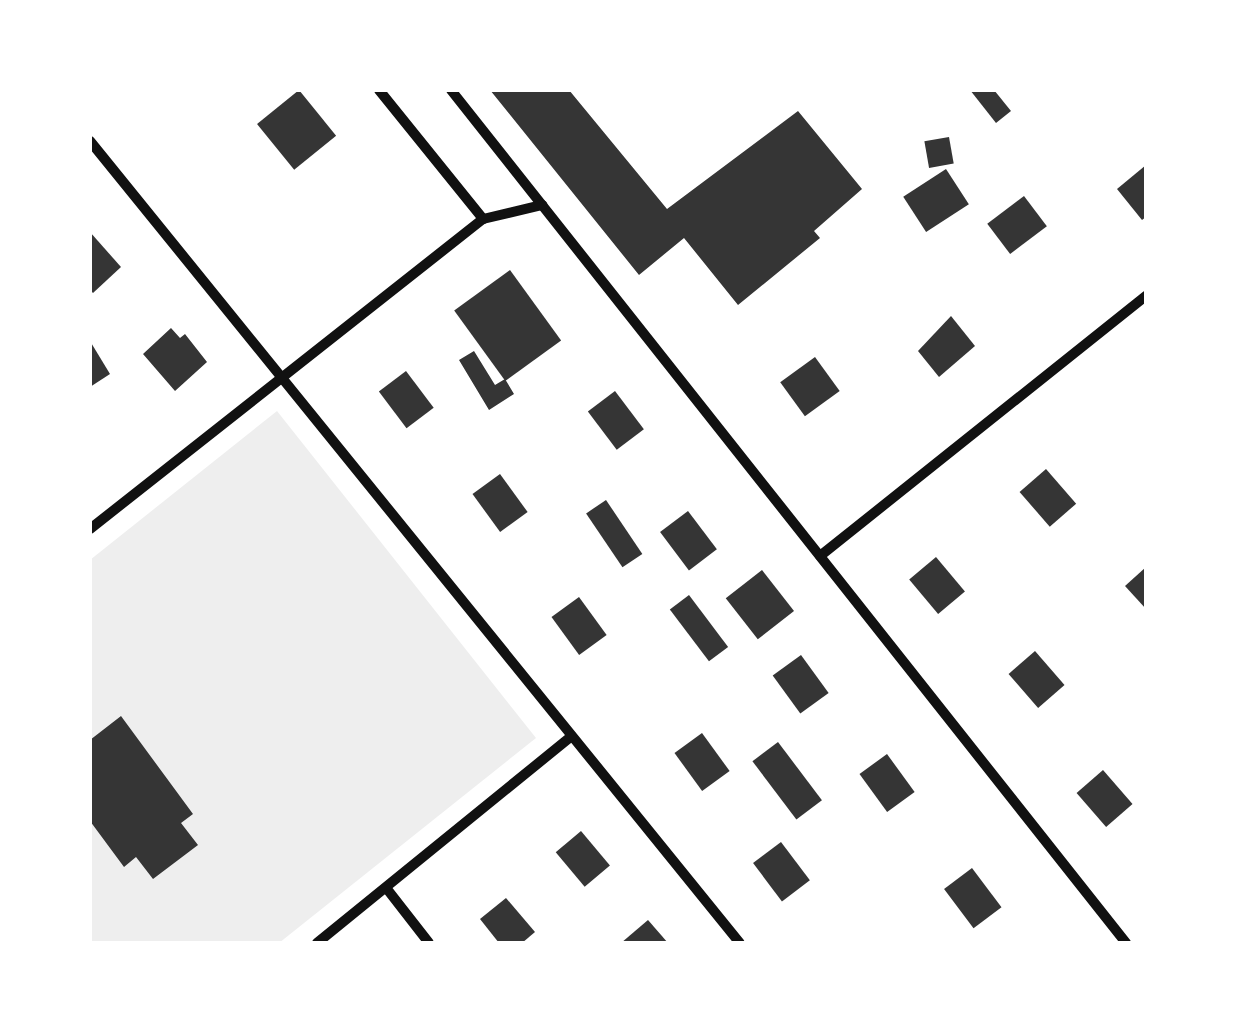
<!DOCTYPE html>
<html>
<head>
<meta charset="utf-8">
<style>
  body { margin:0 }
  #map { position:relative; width:1236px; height:1033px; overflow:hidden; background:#fff; font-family:"Asap Condensed",sans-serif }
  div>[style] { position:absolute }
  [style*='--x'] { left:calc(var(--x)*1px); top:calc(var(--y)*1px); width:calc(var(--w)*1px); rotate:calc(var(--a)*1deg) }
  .green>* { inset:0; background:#eee }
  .building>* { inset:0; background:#353535; transform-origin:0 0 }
  .minor>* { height:10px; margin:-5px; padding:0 5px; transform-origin:5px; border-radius:5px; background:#111 }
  span { translate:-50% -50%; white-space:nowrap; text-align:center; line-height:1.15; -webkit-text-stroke:8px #fff; paint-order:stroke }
  .frame { position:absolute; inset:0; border:92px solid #fff; pointer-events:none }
</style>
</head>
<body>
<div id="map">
  <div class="green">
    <i style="clip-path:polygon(277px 411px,536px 738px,279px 943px,90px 943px,90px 560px)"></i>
  </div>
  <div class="building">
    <i style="left:299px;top:90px;width:59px;height:54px;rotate:51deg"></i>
    <i style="clip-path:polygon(490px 90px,569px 90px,667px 209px,798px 111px,862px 189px,814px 231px,820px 238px,738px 305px,684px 238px,639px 275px)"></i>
    <i style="clip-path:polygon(970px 90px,994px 90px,1011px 111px,996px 123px)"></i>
    <i style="left:949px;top:137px;width:27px;height:25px;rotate:80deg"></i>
    <i style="clip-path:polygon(1146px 165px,1146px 217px,1142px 220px,1117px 189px)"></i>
    <i style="left:946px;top:169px;width:42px;height:51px;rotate:57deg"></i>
    <i style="left:1024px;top:196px;width:38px;height:46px;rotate:53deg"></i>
    <i style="clip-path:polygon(90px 232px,121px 267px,93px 293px,90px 290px)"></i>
    <i style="left:510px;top:270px;width:87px;height:69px;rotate:54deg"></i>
    <i style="clip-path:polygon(951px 316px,975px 346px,939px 377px,918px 351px)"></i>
    <i style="clip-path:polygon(171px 328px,180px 338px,185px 334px,207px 362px,175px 391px,143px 354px)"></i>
    <i style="clip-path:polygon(90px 341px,110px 374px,90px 387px)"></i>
    <i style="clip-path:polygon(474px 351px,495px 385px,505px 379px,514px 394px,489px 410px,459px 360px)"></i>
    <i style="left:815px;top:357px;width:42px;height:43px;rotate:54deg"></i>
    <i style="left:406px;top:371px;width:46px;height:34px;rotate:53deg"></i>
    <i style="left:615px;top:391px;width:48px;height:34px;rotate:53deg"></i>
    <i style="left:1046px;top:469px;width:46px;height:35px;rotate:49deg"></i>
    <i style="left:500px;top:474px;width:47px;height:34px;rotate:54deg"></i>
    <i style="left:606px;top:500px;width:65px;height:24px;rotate:56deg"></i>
    <i style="left:688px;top:511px;width:48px;height:35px;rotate:53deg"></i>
    <i style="left:936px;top:557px;width:45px;height:35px;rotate:50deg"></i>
    <i style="clip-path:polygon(1146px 567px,1146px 609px,1125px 586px)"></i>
    <i style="left:762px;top:570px;width:52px;height:46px;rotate:52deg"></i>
    <i style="left:689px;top:595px;width:65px;height:24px;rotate:53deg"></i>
    <i style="left:579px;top:597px;width:47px;height:34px;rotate:54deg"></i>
    <i style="left:1035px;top:651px;width:45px;height:35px;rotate:49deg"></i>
    <i style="left:801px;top:655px;width:47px;height:35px;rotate:54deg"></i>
    <i style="clip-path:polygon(121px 716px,193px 814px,181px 823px,198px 845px,153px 879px,136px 857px,124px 867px,90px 821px,90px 740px)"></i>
    <i style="left:702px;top:733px;width:47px;height:34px;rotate:54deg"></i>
    <i style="left:778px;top:742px;width:73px;height:32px;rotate:53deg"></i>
    <i style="left:887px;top:754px;width:47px;height:34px;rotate:54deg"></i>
    <i style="left:1103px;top:770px;width:45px;height:35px;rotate:49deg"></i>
    <i style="left:581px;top:831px;width:45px;height:33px;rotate:50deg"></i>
    <i style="left:781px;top:842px;width:48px;height:35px;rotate:53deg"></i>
    <i style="left:972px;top:868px;width:49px;height:35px;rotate:53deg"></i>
    <i style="clip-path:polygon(506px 898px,535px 932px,522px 943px,499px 943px,480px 919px)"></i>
    <i style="clip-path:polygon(648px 920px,668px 943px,621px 943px)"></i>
  </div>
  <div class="minor">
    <i style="--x:379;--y:90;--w:166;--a:51.1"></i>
    <i style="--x:451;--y:90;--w:1088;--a:51.64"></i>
    <i style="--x:90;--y:141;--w:1032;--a:50.98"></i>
    <i style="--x:90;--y:529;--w:501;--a:-38.27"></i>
    <i style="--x:483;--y:219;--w:61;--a:-13.3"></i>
    <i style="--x:820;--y:556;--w:417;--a:-38.6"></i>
    <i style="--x:387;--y:889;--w:68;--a:52.1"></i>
    <i style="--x:317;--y:943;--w:328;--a:-39.1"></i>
  </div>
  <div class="frame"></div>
</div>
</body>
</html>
